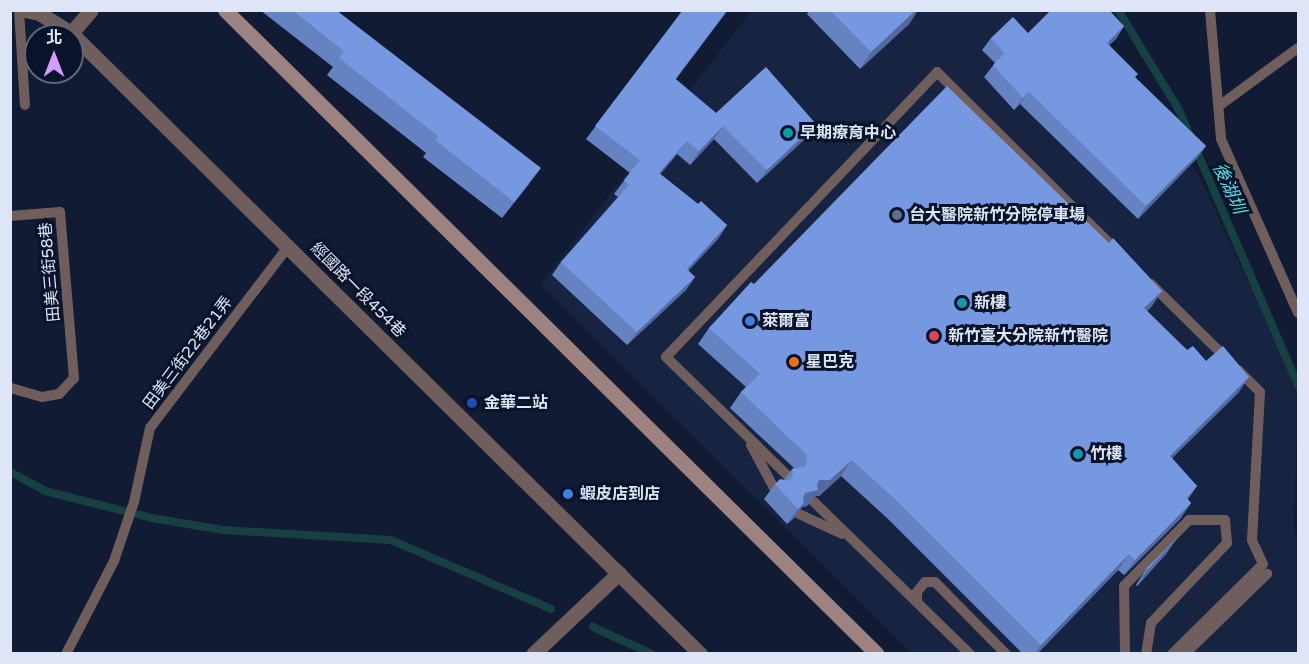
<!DOCTYPE html>
<html>
<head>
<meta charset="utf-8">
<style>
  body { margin:0 }
  #map { position:relative; width:1309px; height:664px; overflow:hidden; background:#111c34; font-family:"Varela Round","Noto Sans TC",sans-serif }
  div>[style] { position:absolute }
  [style*='--x'] { left:calc(var(--x)*1px); top:calc(var(--y)*1px); width:calc(var(--w)*1px); rotate:calc(var(--a)*1deg) }
  .built>* { inset:0; background:#162341 }
  .stream>* { height:8px; margin:-4px; padding:0 4px; transform-origin:4px; border-radius:4px; background:#164042 }
  .lane>* { height:10px; margin:-5px; padding:0 5px; transform-origin:5px; border-radius:5px; background:#6f5e5c }
  .street>* { height:15px; margin:-7.5px; padding:0 7.5px; transform-origin:7.5px; border-radius:7.5px; background:#6f5e5c }
  .secondary>* { height:15px; margin:-7.5px; padding:0 7.5px; transform-origin:7.5px; border-radius:7.5px; background:#9d8280 }
  .wall>* { inset:0; background:#6583c2 }
  .shaded-wall>* { inset:0; background:#536a9e }
  .building>* { inset:0; background:#7698e1 }
  .dots>* { width:16px; height:16px; translate:-50% -50%; box-sizing:border-box; border:3px solid #09132a; border-radius:50% }
  span { translate:-50% -50%; white-space:nowrap; text-align:center; line-height:1.15; -webkit-text-stroke:6px #09132a; paint-order:stroke }
  .poi-label { font-size:16px; color:#dde5f6; font-weight:700 }
  .left { translate:0 -50%; text-align:left }
  .street-label { font-size:16px; color:#dde5f6 }
  .water-label { font-size:18px; color:#56dce3; font-style:italic }
  .frame { position:absolute; inset:0; border:12px solid #dde5f6; pointer-events:none }
  .north { position:absolute; left:24px; top:24px; width:60px; height:60px; box-sizing:border-box; background:#09132a; border:2px solid #5e677c; border-radius:50%; rotate:0deg; font-size:16px; font-weight:700; line-height:24px; text-align:center; color:#dde5f6 }
  .north::after { content:''; display:block; margin:auto; width:21px; height:27px; background:#d49cfb; clip-path:polygon(50% 0,100% 100%,50% 72%,0 100%) }
</style>
</head>
<body>
<div id="map">
  <div class="built">
    <i style="clip-path:polygon(751px 11px,1087px 11px,1200px 178px,1298px 388px,1294px 529px,1298px 539px,1298px 653px,911px 653px,541px 284px)"></i>
  </div>
  <div class="stream">
    <i style="--x:1118;--y:10;--w:117;--a:58.6"></i>
    <i style="--x:1179;--y:110;--w:28;--a:67"></i>
    <i style="--x:1195;--y:147;--w:259;--a:66.6"></i>
    <i style="--x:10;--y:472;--w:40;--a:28"></i>
    <i style="--x:45;--y:491;--w:110;--a:14.2"></i>
    <i style="--x:152;--y:518;--w:72;--a:9.6"></i>
    <i style="--x:223;--y:530;--w:168;--a:3.4"></i>
    <i style="--x:391;--y:540;--w:174;--a:23.3"></i>
    <i style="--x:593;--y:627;--w:65;--a:24.6"></i>
  </div>
  <div class="lane">
    <i style="--x:19;--y:10;--w:95;--a:86.4"></i>
    <i style="--x:1210;--y:10;--w:129;--a:85.1"></i>
    <i style="--x:1221;--y:139;--w:190;--a:66.1"></i>
    <i style="--x:1219;--y:106;--w:98;--a:-36.3"></i>
    <i style="--x:10;--y:216;--w:50;--a:-4.6"></i>
    <i style="--x:60;--y:212;--w:167;--a:85.2"></i>
    <i style="--x:74;--y:378;--w:22;--a:133"></i>
    <i style="--x:59;--y:394;--w:17;--a:170"></i>
    <i style="--x:42;--y:397;--w:33;--a:-164"></i>
    <i style="--x:1151;--y:284;--w:107;--a:44.6"></i>
    <i style="--x:751;--y:445;--w:51;--a:61.9"></i>
    <i style="--x:789;--y:477;--w:172;--a:-135.7"></i>
    <i style="--x:666;--y:357;--w:393;--a:-46.4"></i>
    <i style="--x:937;--y:72;--w:255;--a:44.8"></i>
    <i style="--x:813;--y:501;--w:219;--a:44.3"></i>
    <i style="--x:799;--y:514;--w:47;--a:24.9"></i>
    <i style="--x:917;--y:602;--w:10;--a:-90"></i>
    <i style="--x:917;--y:592;--w:13;--a:-51"></i>
    <i style="--x:925;--y:582;--w:10;--a:0"></i>
    <i style="--x:935;--y:582;--w:101;--a:45.4"></i>
    <i style="--x:66;--y:654;--w:105;--a:-62.7"></i>
    <i style="--x:114;--y:561;--w:62;--a:-71.3"></i>
    <i style="--x:134;--y:502;--w:76;--a:-77.8"></i>
    <i style="--x:150;--y:428;--w:228;--a:-52.7"></i>
    <i style="--x:1125;--y:654;--w:68;--a:-90.8"></i>
    <i style="--x:1124;--y:586;--w:93;--a:-45.4"></i>
    <i style="--x:1189;--y:520;--w:36;--a:0"></i>
    <i style="--x:1225;--y:520;--w:23;--a:85"></i>
    <i style="--x:1227;--y:543;--w:110;--a:133.5"></i>
    <i style="--x:1151;--y:623;--w:31;--a:99"></i>
    <i style="--x:1172;--y:654;--w:128;--a:-44.7"></i>
    <i style="--x:1263;--y:564;--w:26;--a:-115"></i>
    <i style="--x:1252;--y:540;--w:148;--a:-86.9"></i>
    <i style="--x:1260;--y:392;--w:31;--a:-135"></i>
    <i style="--x:1185;--y:654;--w:115;--a:-44.3"></i>
  </div>
  <div class="street">
    <i style="--x:25;--y:10;--w:14;--a:12"></i>
    <i style="--x:39;--y:13;--w:38;--a:32"></i>
    <i style="--x:71;--y:33;--w:884;--a:44.63"></i>
    <i style="--x:71;--y:33;--w:30;--a:-49"></i>
    <i style="--x:533;--y:654;--w:118;--a:-43.3"></i>
  </div>
  <div class="secondary">
    <i style="--x:225;--y:10;--w:916;--a:44.65"></i>
  </div>
  <div class="wall">
    <i style="clip-path:polygon(260px 10px,336px 10px,529px 184px,502px 218px,423px 157px,426px 153px,327px 75px,333px 67px)"></i>
    <i style="clip-path:polygon(683px 10px,728px 10px,676px 79px,716px 113px,806px 138px,757px 183px,714px 139px,690px 165px,677px 154px,660px 174px,698px 204px,727px 225px,718px 239px,688px 271px,695px 277px,686px 290px,627px 345px,552px 275px,561px 262px,618px 197px,614px 194px,630px 173px,586px 139px)"></i>
    <i style="clip-path:polygon(809px 10px,918px 10px,909px 24px,860px 69px,807px 14px)"></i>
    <i style="clip-path:polygon(1124px 26px,1116px 39px,1109px 45px,1135px 78px,1206px 146px,1197px 158px,1138px 219px,1020px 104px,1014px 110px,984px 77px,995px 63px,982px 50px,991px 38px,1028px 33px)"></i>
    <i style="clip-path:polygon(1109px 243px,1162px 291px,1151px 307px,1147px 311px,1187px 350px,1206px 361px,1249px 377px,1238px 393px,1172px 458px,1197px 486px,1188px 499px,1191px 503px,1180px 519px,1124px 575px,1118px 570px,1037px 654px,1023px 654px,887px 518px,841px 476px,819px 496px,815px 496px,807px 506px,802px 507px,793px 519px,787px 524px,764px 499px,775px 484px,784px 480px,792px 469px,794px 468px,730px 408px,741px 392px,746px 387px,698px 344px,709px 328px,754px 284px)"></i>
    <i style="clip-path:polygon(1177px 538px,1166px 554px,1137px 586px,1136px 585px,1147px 568px)"></i>
  </div>
  <div class="shaded-wall">
    <i style="clip-path:polygon(916px 10px,918px 10px,909px 24px,860px 69px,871px 52px)"></i>
    <i style="clip-path:polygon(1124px 26px,1116px 39px,1098px 55px,1107px 43px)"></i>
    <i style="clip-path:polygon(1029px 92px,1020px 104px,1014px 110px,1023px 98px)"></i>
    <i style="clip-path:polygon(816px 124px,806px 138px,757px 183px,767px 170px)"></i>
    <i style="clip-path:polygon(723px 126px,714px 139px,690px 165px,699px 151px)"></i>
    <i style="clip-path:polygon(687px 141px,677px 154px,650px 187px,659px 173px)"></i>
    <i style="clip-path:polygon(1206px 146px,1197px 158px,1138px 219px,1146px 206px)"></i>
    <i style="clip-path:polygon(541px 168px,529px 184px,502px 218px,514px 202px)"></i>
    <i style="clip-path:polygon(727px 225px,718px 239px,677px 282px,687px 269px)"></i>
    <i style="clip-path:polygon(695px 277px,686px 290px,627px 345px,637px 332px)"></i>
    <i style="clip-path:polygon(1162px 291px,1151px 307px,1133px 324px,1144px 308px)"></i>
    <i style="clip-path:polygon(1249px 377px,1238px 393px,1159px 471px,1170px 456px)"></i>
    <i style="clip-path:polygon(852px 460px,841px 476px,819px 496px,815px 496px,807px 506px,802px 507px,793px 519px,787px 524px,798px 509px,797px 508px,805px 493px,819px 480px)"></i>
    <i style="clip-path:polygon(1191px 503px,1180px 519px,1124px 575px,1135px 560px)"></i>
    <i style="clip-path:polygon(1177px 538px,1166px 554px,1137px 586px,1148px 569px)"></i>
    <i style="clip-path:polygon(1129px 554px,1118px 570px,1037px 654px,1035px 654px,1041px 645px)"></i>
  </div>
  <div class="building">
    <i style="clip-path:polygon(292px 10px,336px 10px,541px 168px,514px 202px,435px 140px,438px 136px,339px 58px,344px 51px)"></i>
    <i style="clip-path:polygon(683px 10px,727px 10px,675px 79px,716px 113px,766px 67px,816px 124px,767px 170px,723px 126px,699px 151px,687px 141px,659px 173px,698px 204px,701px 201px,727px 225px,687px 269px,695px 277px,637px 332px,561px 262px,629px 185px,624px 180px,640px 160px,595px 126px)"></i>
    <i style="clip-path:polygon(830px 10px,916px 10px,871px 52px)"></i>
    <i style="clip-path:polygon(1051px 10px,1109px 10px,1124px 26px,1107px 43px,1138px 74px,1135px 77px,1206px 146px,1146px 206px,1029px 92px,1023px 98px,993px 65px,1005px 53px,991px 38px,1013px 17px,1028px 33px)"></i>
    <i style="clip-path:polygon(947px 86px,1109px 243px,1113px 238px,1162px 291px,1144px 308px,1187px 350px,1193px 346px,1206px 361px,1223px 346px,1249px 377px,1170px 456px,1197px 486px,1186px 498px,1191px 503px,1135px 560px,1129px 554px,1041px 645px,898px 502px,852px 460px,830px 480px,819px 480px,817px 484px,818px 490px,805px 493px,803px 498px,804px 503px,798px 509px,775px 484px,780px 479px,790px 481px,793px 475px,792px 469px,806px 466px,807px 455px,741px 392px,760px 374px,709px 328px,751px 282px,754px 284px)"></i>
    <i style="clip-path:polygon(1177px 538px,1148px 569px,1147px 568px)"></i>
  </div>
  <div class="dots">
    <i style="left:788px;top:133px;background:#0f9aa8"></i>
    <i style="left:897px;top:215px;background:#5c6f8a"></i>
    <i style="left:962px;top:303px;background:#0f9aa8"></i>
    <i style="left:750px;top:321px;background:#3f7fe0"></i>
    <i style="left:934px;top:336px;background:#e0444e"></i>
    <i style="left:794px;top:362px;background:#e8710a"></i>
    <i style="left:472px;top:403px;background:#1a4fb4"></i>
    <i style="left:1078px;top:454px;background:#0f9aa8"></i>
    <i style="left:568px;top:494px;background:#3f7fe0"></i>
  </div>
  <div class="poi-label">
    <span class="left" style="left:800px;top:133px">早期療育中心</span>
    <span class="left" style="left:909px;top:215px">台大醫院新竹分院停車場</span>
    <span class="left" style="left:974px;top:303px">新樓</span>
    <span class="left" style="left:762px;top:321px">萊爾富</span>
    <span class="left" style="left:948px;top:336px">新竹臺大分院新竹醫院</span>
    <span class="left" style="left:806px;top:362px">星巴克</span>
    <span class="left" style="left:484px;top:403px">金華二站</span>
    <span class="left" style="left:1090px;top:454px">竹樓</span>
    <span class="left" style="left:580px;top:494px">蝦皮店到店</span>
  </div>
  <div class="street-label">
    <span style="left:50px;top:272px;rotate:-95deg">田美三街58巷</span>
    <span style="left:358px;top:290px;rotate:45deg">經國路一段454巷</span>
    <span style="left:188px;top:353px;rotate:-53deg">田美三街22巷21弄</span>
  </div>
  <div class="water-label">
    <span style="left:1229px;top:188px;rotate:66deg">後湖圳</span>
  </div>
  <div class="frame"></div>
  <div class="north">北</div>
</div>
</body>
</html>
